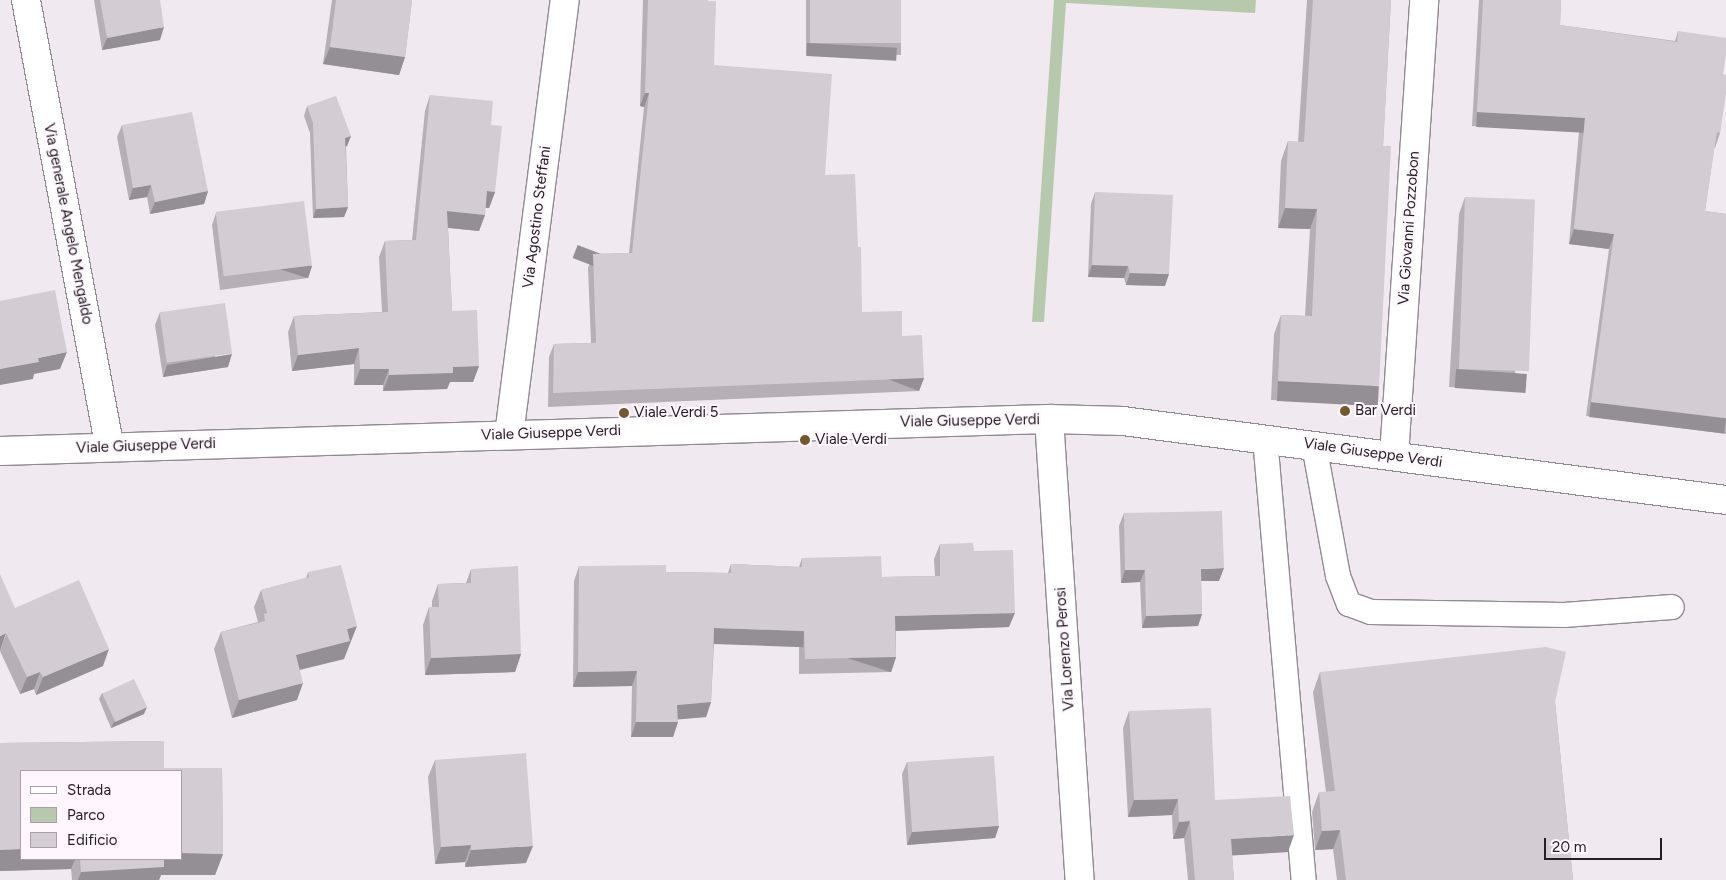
<!DOCTYPE html>
<html>
<head>
<meta charset="utf-8">
<style>
  body { margin:0 }
  #map { position:relative; width:1726px; height:880px; overflow:hidden; background:#f1e9f0; font-family:Figtree,sans-serif }
  div>[style] { position:absolute }
  [style*='--x'] { left:calc(var(--x)*1px); top:calc(var(--y)*1px); width:calc(var(--w)*1px); rotate:calc(var(--a)*1deg) }
  .green>* { inset:0; background:#b6c9ad }
  .roads { filter:drop-shadow(1px 0 #918a91) drop-shadow(-1px 0 #918a91) drop-shadow(0 1px #918a91) drop-shadow(0 -1px #918a91) }
  .service>* { height:24px; margin:-12px; padding:0 12px; transform-origin:12px; border-radius:12px; background:#fff }
  .minor>* { height:28px; margin:-14px; padding:0 14px; transform-origin:14px; border-radius:14px; background:#fff }
  .tertiary>* { height:28px; margin:-14px; padding:0 14px; transform-origin:14px; border-radius:14px; background:#fff }
  .wall>* { inset:0; background:#b6afb5; transform-origin:0 0 }
  .shaded-wall>* { inset:0; background:#948f94; transform-origin:0 0 }
  .building>* { inset:0; background:#d4ccd3; transform-origin:0 0 }
  .dots>* { width:14px; height:14px; translate:-50% -50%; box-sizing:border-box; border:2px solid #fff6fe; border-radius:50% }
  span { translate:-50% -50%; white-space:nowrap; text-align:center; line-height:1.15; -webkit-text-stroke:4px #fff6fe; paint-order:stroke }
  .street-label { font-size:15px; color:#232022 }
  .poi-label { font-size:15px; color:#232022 }
  .left { translate:0 -50%; text-align:left }
  .legend { position:absolute; left:20px; top:770px; width:162px; height:90px; box-sizing:border-box; background:#fff6fe; border:1px solid #a7a0a6; margin:0; padding:6px 9px; list-style:none; font-size:15px; color:#232022 }
  .legend li { display:flex; align-items:center; gap:10px; height:25px }
  .legend b { width:25px; border:1px solid #a7a0a6 }
  .scale { position:absolute; left:1544px; top:838px; width:118px; height:22px; box-sizing:border-box; border:2px solid #232022; border-top:0; padding-left:6px; font-size:15px; line-height:18px; white-space:nowrap; color:#232022; -webkit-text-stroke:4px #fff6fe; paint-order:stroke }
</style>
</head>
<body>
<div id="map">
  <div class="green">
    <i style="clip-path:polygon(1054px 0,1256px 0,1255px 13px,1066px 3px,1044px 322px,1032px 322px)"></i>
  </div>
  <div class="roads">
    <div class="service">
      <i style="--x:1265;--y:438;--w:444;--a:85"></i>
      <i style="--x:1314;--y:445;--w:133;--a:79.6"></i>
      <i style="--x:1338;--y:576;--w:30;--a:69"></i>
      <i style="--x:1349;--y:604;--w:23;--a:20"></i>
      <i style="--x:1371;--y:612;--w:193;--a:0.9"></i>
      <i style="--x:1564;--y:615;--w:108;--a:-4.2"></i>
    </div>
    <div class="minor">
      <i style="--x:26;--y:0;--w:455;--a:79.4"></i>
      <i style="--x:1049;--y:419;--w:462;--a:86.2"></i>
      <i style="--x:1394;--y:456;--w:457;--a:-86.2"></i>
    </div>
    <div class="tertiary">
      <i style="--x:509;--y:435;--w:439;--a:-82.7"></i>
      <i style="--x:0;--y:451;--w:1049;--a:-1.75"></i>
      <i style="--x:1049;--y:419;--w:74;--a:1.5"></i>
      <i style="--x:1123;--y:421;--w:608;--a:7.46"></i>
    </div>
  </div>
  <div class="wall">
    <i style="clip-path:polygon(94px 0,160px 0,160px 40px,102px 50px)"></i>
    <i style="clip-path:polygon(332px 0,412px 0,405px 57px,399px 75px,323px 64px)"></i>
    <i style="clip-path:polygon(643px 0,708px 0,714px 65px,825px 175px,858px 247px,862px 312px,902px 336px,924px 378px,919px 391px,548px 407px,549px 357px,554px 344px,591px 343px,588px 268px,593px 254px,629px 253px,644px 107px,640px 106px)"></i>
    <i style="left:806px;top:0;width:95px;height:55px"></i>
    <i style="clip-path:polygon(1307px 0,1391px 0,1383px 146px,1372px 405px,1271px 400px,1274px 334px,1281px 315px,1305px 316px,1310px 229px,1278px 228px,1281px 161px,1288px 141px,1298px 142px)"></i>
    <i style="clip-path:polygon(1479px 0,1561px 0,1560px 25px,1675px 41px,1678px 31px,1723px 74px,1720px 133px,1715px 148px,1714px 148px,1705px 211px,1726px 214px,1726px 434px,1586px 416px,1609px 249px,1569px 244px,1579px 132px,1472px 126px)"></i>
    <i style="clip-path:polygon(430px 95px,491px 125px,495px 192px,489px 208px,485px 208px,485px 215px,479px 231px,448px 228px,452px 311px,479px 366px,473px 382px,450px 382px,447px 389px,383px 391px,383px 385px,354px 385px,354px 364px,292px 371px,288px 332px,294px 316px,382px 312px,379px 257px,385px 241px,412px 240px,425px 111px)"></i>
    <i style="clip-path:polygon(307px 106px,351px 136px,347px 146px,346px 146px,348px 207px,344px 217px,313px 218px,310px 133px,304px 116px)"></i>
    <i style="clip-path:polygon(122px 125px,208px 191px,204px 204px,150px 214px,147px 197px,129px 200px,117px 137px)"></i>
    <i style="clip-path:polygon(1095px 192px,1165px 286px,1126px 285px,1124px 278px,1088px 277px,1091px 204px)"></i>
    <i style="clip-path:polygon(1465px 197px,1521px 392px,1449px 387px,1459px 214px)"></i>
    <i style="clip-path:polygon(216px 213px,312px 266px,308px 278px,220px 290px,212px 225px)"></i>
    <i style="clip-path:polygon(160px 312px,228px 367px,163px 377px,155px 325px)"></i>
    <i style="clip-path:polygon(1124px 513px,1219px 581px,1201px 581px,1202px 614px,1198px 626px,1142px 628px,1140px 582px,1121px 583px,1119px 526px)"></i>
    <i style="clip-path:polygon(940px 544px,974px 551px,1009px 627px,896px 631px,896px 657px,891px 672px,799px 674px,799px 646px,714px 643px,711px 702px,706px 717px,678px 719px,678px 722px,673px 737px,631px 737px,632px 686px,573px 687px,574px 581px,579px 566px,666px 572px,728px 573px,731px 564px,799px 567px,802px 558px,882px 577px,935px 576px,934px 559px)"></i>
    <i style="clip-path:polygon(471px 569px,521px 654px,515px 672px,425px 675px,423px 625px,429px 607px,432px 607px,432px 601px,438px 584px,466px 583px)"></i>
    <i style="clip-path:polygon(308px 572px,350px 643px,349px 644px,344px 659px,300px 670px,297px 700px,232px 718px,214px 649px,221px 632px,258px 622px,254px 607px,261px 590px,306px 578px)"></i>
    <i style="clip-path:polygon(15px 608px,103px 666px,36px 695px,34px 689px,20px 694px,0 651px)"></i>
    <i style="clip-path:polygon(1320px 672px,1555px 702px,1573px 880px,1337px 880px,1333px 849px,1315px 850px,1312px 812px,1319px 792px,1326px 792px,1313px 692px)"></i>
    <i style="clip-path:polygon(102px 693px,144px 714px,111px 728px,99px 699px)"></i>
    <i style="clip-path:polygon(1129px 711px,1215px 800px,1288px 852px,1232px 855px,1234px 880px,1188px 880px,1184px 838px,1173px 839px,1172px 815px,1128px 817px,1123px 728px)"></i>
    <i style="clip-path:polygon(evenodd,164px 741px,164px 768px,222px 768px,223px 854px,215px 875px,161px 875px,159px 880px,72px 880px,71px 869px,0 871px,0 743px,164px 741px,21px 771px,181px 771px,181px 859px,21px 859px,21px 771px)"></i>
    <i style="clip-path:polygon(435px 760px,526px 863px,465px 867px,465px 862px,435px 864px,428px 777px)"></i>
    <i style="clip-path:polygon(907px 762px,999px 826px,995px 838px,907px 845px,902px 774px)"></i>
  </div>
  <div class="shaded-wall">
    <i style="clip-path:polygon(164px 27px,160px 40px,102px 50px,107px 38px)"></i>
    <i style="left:807px;top:43px;width:90px;height:13px;rotate:3deg"></i>
    <i style="clip-path:polygon(330px 47px,405px 57px,399px 75px,323px 64px)"></i>
    <i style="clip-path:polygon(645px 93px,649px 93px,644px 107px,640px 106px)"></i>
    <i style="left:1477px;top:112px;width:108px;height:15px;rotate:3deg"></i>
    <i style="clip-path:polygon(351px 136px,347px 146px,342px 148px,345px 138px)"></i>
    <i style="clip-path:polygon(151px 185px,147px 197px,129px 200px,133px 188px)"></i>
    <i style="clip-path:polygon(208px 191px,204px 204px,150px 214px,155px 202px)"></i>
    <i style="clip-path:polygon(487px 191px,495px 192px,489px 208px,481px 207px)"></i>
    <i style="clip-path:polygon(348px 207px,344px 217px,313px 218px,316px 209px)"></i>
    <i style="clip-path:polygon(1285px 208px,1317px 209px,1310px 229px,1278px 228px)"></i>
    <i style="clip-path:polygon(447px 211px,485px 215px,479px 231px,441px 227px)"></i>
    <i style="clip-path:polygon(1574px 229px,1614px 234px,1609px 249px,1569px 244px)"></i>
    <i style="clip-path:polygon(1092px 265px,1128px 266px,1124px 278px,1088px 277px)"></i>
    <i style="left:312px;top:266px;width:13px;height:88px;rotate:108deg"></i>
    <i style="clip-path:polygon(1130px 273px,1169px 274px,1165px 286px,1126px 285px)"></i>
    <i style="clip-path:polygon(359px 348px,354px 364px,292px 371px,298px 355px)"></i>
    <i style="clip-path:polygon(67px 352px,60px 369px,34px 374px,33px 379px,0 385px,0 369px,38px 358px)"></i>
    <i style="clip-path:polygon(232px 354px,228px 367px,163px 377px,167px 365px)"></i>
    <i style="clip-path:polygon(479px 366px,473px 382px,450px 382px,447px 389px,383px 391px,389px 375px,453px 367px)"></i>
    <i style="clip-path:polygon(360px 369px,389px 369px,383px 385px,354px 385px)"></i>
    <i style="left:1456px;top:369px;width:71px;height:19px;rotate:4deg"></i>
    <i style="left:924px;top:378px;width:14px;height:371px;rotate:111deg"></i>
    <i style="left:1278px;top:381px;width:101px;height:20px;rotate:3deg"></i>
    <i style="left:1591px;top:402px;width:136px;height:15px;rotate:7deg"></i>
    <i style="clip-path:polygon(1224px 568px,1219px 581px,1196px 581px,1201px 569px)"></i>
    <i style="clip-path:polygon(1125px 570px,1145px 570px,1140px 582px,1121px 583px)"></i>
    <i style="clip-path:polygon(1015px 613px,1009px 627px,890px 631px,895px 616px)"></i>
    <i style="clip-path:polygon(1202px 614px,1198px 626px,1142px 628px,1146px 616px)"></i>
    <i style="clip-path:polygon(357px 626px,344px 659px,290px 672px,296px 655px,347px 629px)"></i>
    <i style="left:714px;top:628px;width:90px;height:16px;rotate:2deg"></i>
    <i style="clip-path:polygon(6px 633px,0 651px,0 636px)"></i>
    <i style="clip-path:polygon(109px 649px,103px 666px,36px 695px,43px 677px)"></i>
    <i style="clip-path:polygon(521px 654px,515px 672px,425px 675px,431px 658px)"></i>
    <i style="left:896px;top:657px;width:16px;height:91px;rotate:108deg"></i>
    <i style="clip-path:polygon(637px 671px,632px 686px,573px 687px,578px 672px)"></i>
    <i style="clip-path:polygon(40px 672px,34px 689px,20px 694px,27px 677px)"></i>
    <i style="clip-path:polygon(303px 683px,297px 700px,232px 718px,239px 700px)"></i>
    <i style="clip-path:polygon(711px 702px,706px 717px,672px 720px,677px 705px)"></i>
    <i style="clip-path:polygon(147px 707px,144px 714px,111px 728px,114px 722px)"></i>
    <i style="clip-path:polygon(636px 722px,678px 722px,673px 737px,631px 737px)"></i>
    <i style="clip-path:polygon(1178px 799px,1172px 815px,1128px 817px,1134px 800px)"></i>
    <i style="clip-path:polygon(1190px 821px,1184px 838px,1173px 839px,1179px 822px)"></i>
    <i style="clip-path:polygon(999px 826px,995px 838px,907px 845px,912px 832px)"></i>
    <i style="clip-path:polygon(1340px 830px,1333px 849px,1315px 850px,1322px 831px)"></i>
    <i style="clip-path:polygon(1294px 835px,1288px 852px,1225px 856px,1231px 839px)"></i>
    <i style="clip-path:polygon(471px 845px,465px 862px,435px 864px,441px 847px)"></i>
    <i style="clip-path:polygon(533px 846px,526px 863px,465px 867px,471px 850px)"></i>
    <i style="clip-path:polygon(21px 849px,21px 859px,75px 859px,71px 869px,0 871px,0 850px)"></i>
    <i style="clip-path:polygon(181px 853px,223px 854px,215px 875px,161px 875px,159px 880px,78px 880px,81px 872px,163px 859px,181px 859px)"></i>
  </div>
  <div class="building">
    <i style="clip-path:polygon(100px 0,160px 0,164px 27px,107px 38px)"></i>
    <i style="clip-path:polygon(336px 0,412px 0,405px 57px,330px 47px)"></i>
    <i style="clip-path:polygon(648px 0,708px 0,708px 1px,716px 1px,714px 65px,832px 74px,825px 175px,855px 174px,858px 247px,861px 247px,862px 312px,902px 311px,902px 336px,922px 335px,924px 378px,553px 393px,554px 344px,596px 343px,593px 254px,632px 253px,649px 93px,645px 93px)"></i>
    <i style="left:810px;top:0;width:91px;height:43px"></i>
    <i style="clip-path:polygon(1313px 0,1391px 0,1383px 146px,1391px 146px,1379px 386px,1278px 381px,1281px 315px,1312px 316px,1317px 209px,1285px 208px,1288px 141px,1304px 142px)"></i>
    <i style="clip-path:polygon(1483px 0,1561px 0,1560px 25px,1677px 42px,1678px 31px,1726px 38px,1726px 55px,1723px 74px,1726px 75px,1726px 94px,1720px 133px,1717px 132px,1705px 211px,1726px 214px,1726px 418px,1591px 402px,1614px 234px,1574px 229px,1585px 118px,1477px 112px)"></i>
    <i style="clip-path:polygon(430px 95px,493px 101px,491px 125px,502px 126px,495px 192px,487px 191px,485px 215px,447px 211px,452px 311px,477px 310px,479px 366px,453px 367px,453px 373px,389px 375px,389px 369px,360px 369px,359px 348px,298px 355px,294px 316px,388px 312px,385px 241px,416px 240px)"></i>
    <i style="clip-path:polygon(336px 96px,351px 136px,345px 138px,348px 207px,316px 209px,313px 123px,307px 106px)"></i>
    <i style="clip-path:polygon(192px 112px,208px 191px,155px 202px,151px 185px,133px 188px,122px 125px)"></i>
    <i style="clip-path:polygon(1095px 192px,1173px 195px,1169px 274px,1130px 273px,1128px 266px,1092px 265px)"></i>
    <i style="left:1465px;top:197px;width:70px;height:172px;rotate:2deg"></i>
    <i style="left:304px;top:201px;width:65px;height:89px;rotate:83deg"></i>
    <i style="clip-path:polygon(55px 290px,67px 352px,38px 358px,39px 362px,0 369px,0 301px)"></i>
    <i style="left:225px;top:303px;width:51px;height:66px;rotate:82deg"></i>
    <i style="clip-path:polygon(1222px 511px,1224px 568px,1201px 569px,1202px 614px,1146px 616px,1145px 570px,1125px 570px,1124px 513px)"></i>
    <i style="clip-path:polygon(973px 543px,974px 551px,1013px 550px,1015px 613px,895px 616px,896px 657px,805px 659px,804px 631px,714px 628px,711px 702px,677px 705px,678px 722px,636px 722px,637px 671px,578px 672px,579px 566px,666px 565px,666px 572px,731px 573px,731px 564px,802px 567px,802px 558px,881px 556px,882px 577px,940px 576px,940px 544px)"></i>
    <i style="clip-path:polygon(341px 565px,357px 626px,347px 629px,350px 641px,296px 655px,303px 683px,239px 700px,221px 632px,265px 621px,264px 614px,267px 613px,261px 590px,309px 577px,308px 572px)"></i>
    <i style="clip-path:polygon(518px 566px,521px 654px,431px 658px,429px 607px,439px 607px,438px 584px,471px 583px,471px 569px)"></i>
    <i style="clip-path:polygon(0 574px,15px 608px,79px 580px,109px 649px,43px 677px,40px 672px,27px 677px,6px 633px,0 636px)"></i>
    <i style="clip-path:polygon(1546px 647px,1566px 652px,1555px 702px,1573px 880px,1346px 880px,1340px 830px,1322px 831px,1319px 792px,1335px 791px,1320px 672px)"></i>
    <i style="left:134px;top:679px;width:31px;height:35px;rotate:65deg"></i>
    <i style="clip-path:polygon(1211px 708px,1215px 800px,1290px 796px,1294px 835px,1231px 839px,1234px 880px,1195px 880px,1190px 821px,1179px 822px,1178px 799px,1134px 800px,1129px 711px)"></i>
    <i style="clip-path:polygon(164px 741px,164px 768px,222px 768px,223px 854px,181px 853px,181px 771px,21px 771px,21px 849px,0 850px,0 743px)"></i>
    <i style="clip-path:polygon(526px 753px,533px 846px,471px 850px,471px 845px,441px 847px,435px 760px)"></i>
    <i style="left:994px;top:756px;width:70px;height:87px;rotate:86deg"></i>
    <i style="clip-path:polygon(80px 859px,164px 859px,164px 867px,81px 872px)"></i>
  </div>
  <div class="dots">
    <i style="left:1345px;top:411px;background:#74582b"></i>
    <i style="left:624px;top:413px;background:#74582b"></i>
    <i style="left:805px;top:440px;background:#74582b"></i>
  </div>
  <div class="street-label">
    <span style="left:537px;top:217px;rotate:-83deg">Via Agostino Steffani</span>
    <span style="left:68px;top:224px;rotate:79deg">Via generale Angelo Mengaldo</span>
    <span style="left:1409px;top:228px;rotate:-86deg">Via Giovanni Pozzobon</span>
    <span style="left:970px;top:421px;rotate:-1deg">Viale Giuseppe Verdi</span>
    <span style="left:551px;top:433px;rotate:-2deg">Viale Giuseppe Verdi</span>
    <span style="left:146px;top:446px;rotate:-2deg">Viale Giuseppe Verdi</span>
    <span style="left:1373px;top:453px;rotate:8deg">Viale Giuseppe Verdi</span>
    <span style="left:1065px;top:649px;rotate:-94deg">Via Lorenzo Perosi</span>
  </div>
  <div class="poi-label">
    <span class="left" style="left:1355px;top:411px">Bar Verdi</span>
    <span class="left" style="left:634px;top:413px">Viale Verdi 5</span>
    <span class="left" style="left:815px;top:440px">Viale Verdi</span>
  </div>
  <ul class="legend">
  <li><b style="height:6px;background:#fff"></b>Strada</li>
  <li><b style="height:14px;background:#b6c9ad"></b>Parco</li>
  <li><b style="height:14px;background:#d4ccd3"></b>Edificio</li>
  </ul>
  <div class="scale">20 m</div>
</div>
</body>
</html>
